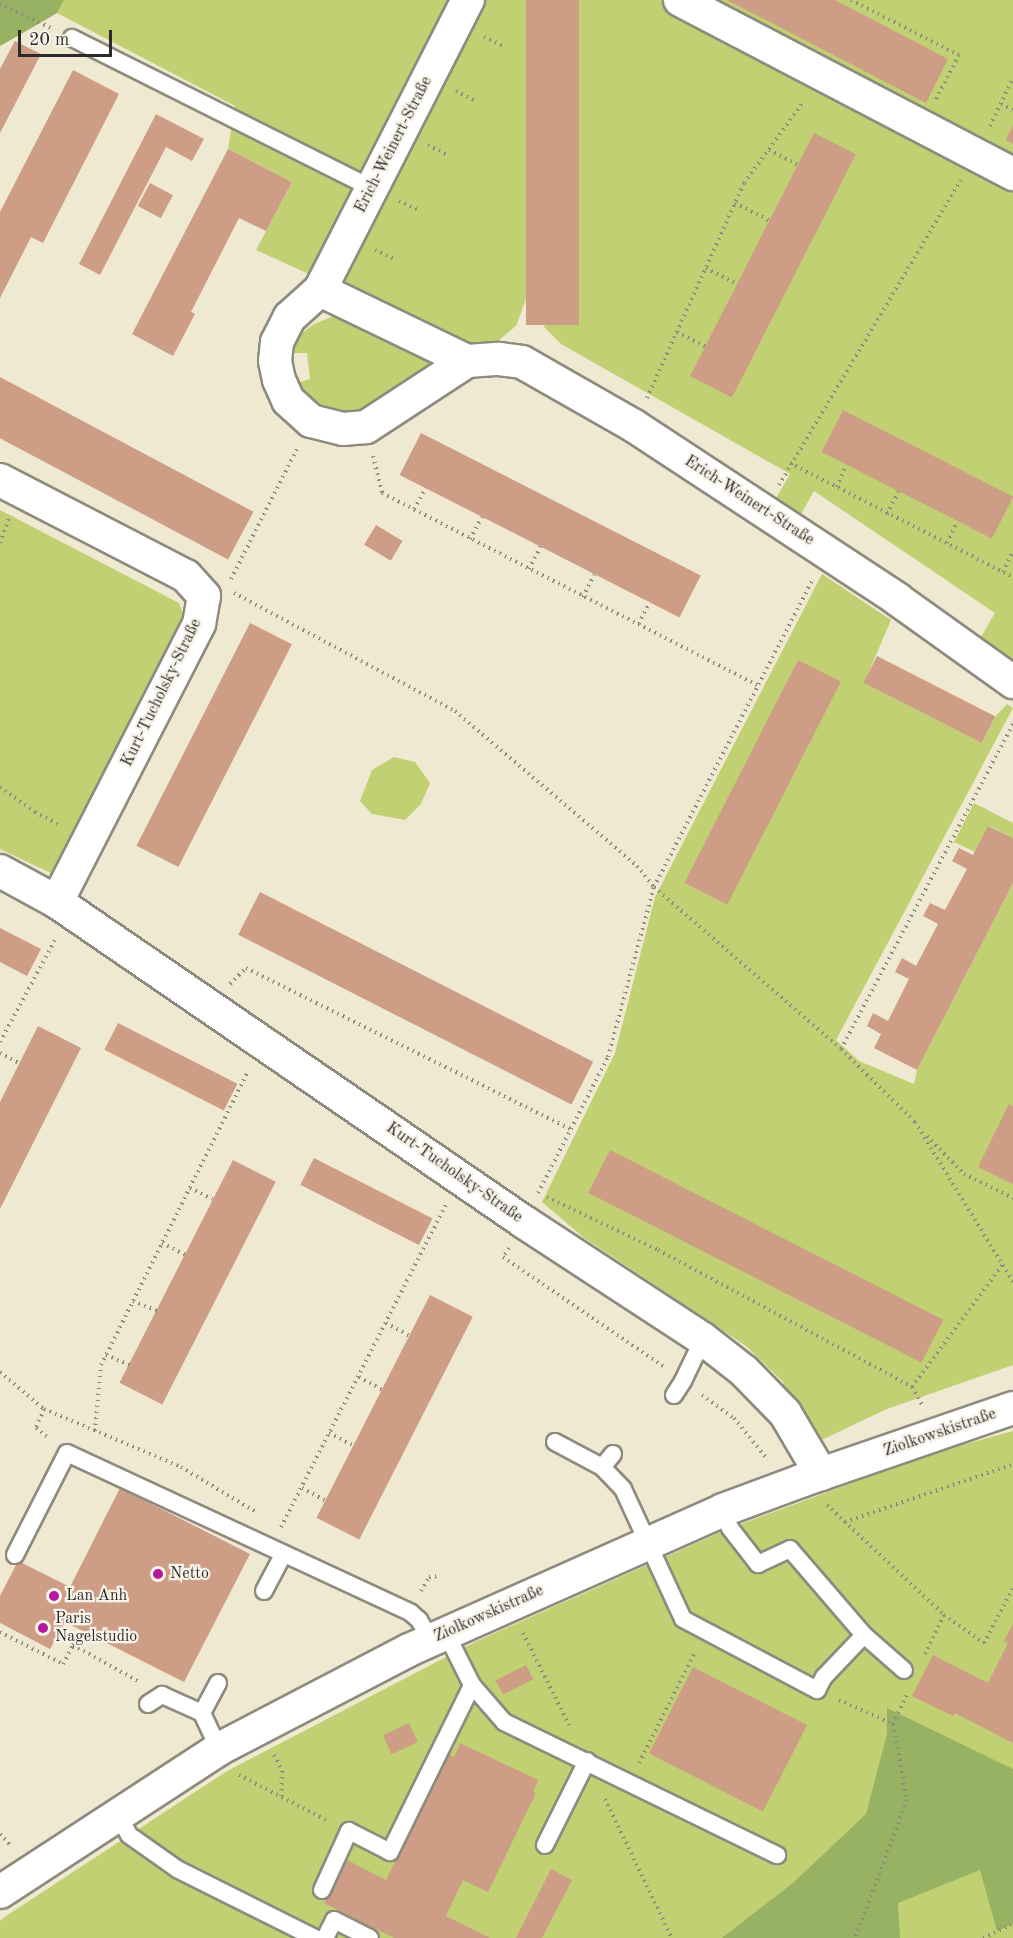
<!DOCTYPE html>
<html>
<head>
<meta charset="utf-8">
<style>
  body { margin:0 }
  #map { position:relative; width:1013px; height:1938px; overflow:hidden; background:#f0e9d1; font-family:"Old Standard TT",serif }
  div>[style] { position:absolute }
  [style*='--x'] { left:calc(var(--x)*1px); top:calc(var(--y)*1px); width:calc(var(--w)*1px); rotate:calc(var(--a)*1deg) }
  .green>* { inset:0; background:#c1d072 }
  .forest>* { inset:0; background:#98b264 }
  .building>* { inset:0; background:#cd9d85; transform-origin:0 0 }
  .path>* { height:4px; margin-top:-2px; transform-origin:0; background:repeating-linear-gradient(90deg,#8e8a7e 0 1.5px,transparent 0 6px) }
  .roads { filter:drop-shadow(2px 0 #8e8a7e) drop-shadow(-2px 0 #8e8a7e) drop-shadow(0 2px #8e8a7e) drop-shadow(0 -2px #8e8a7e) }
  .lane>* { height:16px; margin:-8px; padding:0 8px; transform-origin:8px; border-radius:8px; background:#fff }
  .street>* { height:32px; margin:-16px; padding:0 16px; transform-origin:16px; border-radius:16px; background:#fff }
  .dots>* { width:16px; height:16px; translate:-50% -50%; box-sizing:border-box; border:3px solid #f7f3e8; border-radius:50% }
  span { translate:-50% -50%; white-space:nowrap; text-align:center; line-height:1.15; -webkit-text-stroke:4.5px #f7f3e8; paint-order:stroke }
  .street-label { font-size:16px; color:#2b2b2b }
  .poi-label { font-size:16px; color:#2b2b2b }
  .left { translate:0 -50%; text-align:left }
  .scale { position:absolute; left:18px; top:30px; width:94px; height:27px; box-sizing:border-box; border:3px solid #2b2b2b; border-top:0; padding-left:8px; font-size:18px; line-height:21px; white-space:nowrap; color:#2b2b2b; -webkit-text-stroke:4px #f7f3e8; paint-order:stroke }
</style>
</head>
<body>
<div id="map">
  <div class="green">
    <i style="clip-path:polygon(0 0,1013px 0,1013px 661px,981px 637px,995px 613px,814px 491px,801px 514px,775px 500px,790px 474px,561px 344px,544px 327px,549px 305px,529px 291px,516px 326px,483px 353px,256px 250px,292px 182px,228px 149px,235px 106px,57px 13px,0 46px)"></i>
    <i style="clip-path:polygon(334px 316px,357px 320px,437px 360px,362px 414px,319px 413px,294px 384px,310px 379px,307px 353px,291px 353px,298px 336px,314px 324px)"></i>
    <i style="clip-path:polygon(0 510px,179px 603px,184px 616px,55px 875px,0 849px)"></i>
    <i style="clip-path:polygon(822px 574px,891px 620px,864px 683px,982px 743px,996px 716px,1007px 704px,1013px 708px,836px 1040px,859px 1061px,914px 1084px,917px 1070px,1013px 883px,1013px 1365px,887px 1409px,813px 1444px,773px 1391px,784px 1383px,746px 1346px,583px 1237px,542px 1202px,615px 1053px,655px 897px)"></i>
    <i style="clip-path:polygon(394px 757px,415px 762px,430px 783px,421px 804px,405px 820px,372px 814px,360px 801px,372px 770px)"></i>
    <i style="clip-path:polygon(974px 803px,1013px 823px,1013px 838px,989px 826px,975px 852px,954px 842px)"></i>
    <i style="clip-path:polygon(1013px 1431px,1013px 1938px,0 1938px,0 1921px,3px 1918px,227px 1771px,475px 1642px,730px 1528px,933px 1453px)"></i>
  </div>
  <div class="forest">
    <i style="clip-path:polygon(0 0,64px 0,57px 13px,0 46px)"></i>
    <i style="clip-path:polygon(887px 1708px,1013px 1769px,1013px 1924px,997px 1931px,980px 1870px,898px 1903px,900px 1938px,722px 1938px,794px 1882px,866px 1814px,887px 1734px)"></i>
  </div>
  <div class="building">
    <i style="left:526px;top:0;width:53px;height:325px"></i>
    <i style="clip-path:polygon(727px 0,835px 0,948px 59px,926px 103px)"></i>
    <i style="clip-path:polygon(15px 41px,41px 54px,0 133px,0 69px)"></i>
    <i style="clip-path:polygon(73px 70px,119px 94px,43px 243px,31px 237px,0 298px,0 212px)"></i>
    <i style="clip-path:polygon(156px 114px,204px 139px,192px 161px,166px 147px,100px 275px,79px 264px)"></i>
    <i style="clip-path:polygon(1013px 125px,1013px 144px,1006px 140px)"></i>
    <i style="left:814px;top:133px;width:47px;height:273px;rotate:27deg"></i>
    <i style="clip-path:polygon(228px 149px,292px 182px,266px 231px,239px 218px,191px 312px,195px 314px,173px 356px,132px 334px)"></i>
    <i style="left:150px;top:183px;width:26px;height:26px;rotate:28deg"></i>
    <i style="left:0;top:377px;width:287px;height:54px;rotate:28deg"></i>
    <i style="left:843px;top:410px;width:191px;height:47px;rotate:27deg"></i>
    <i style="left:421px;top:433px;width:314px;height:47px;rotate:27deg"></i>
    <i style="left:376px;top:525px;width:31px;height:23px;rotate:31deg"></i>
    <i style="left:250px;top:623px;width:47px;height:250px;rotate:27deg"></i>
    <i style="left:877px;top:656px;width:133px;height:30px;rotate:27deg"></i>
    <i style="left:798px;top:660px;width:48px;height:250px;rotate:27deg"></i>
    <i style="clip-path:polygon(988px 826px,1013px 838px,1013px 883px,917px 1070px,874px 1048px,881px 1034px,867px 1026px,873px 1013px,888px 1021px,909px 979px,895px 972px,902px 958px,916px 966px,938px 924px,923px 916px,930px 903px,945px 910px,967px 869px,952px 861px,959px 848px,973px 855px)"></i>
    <i style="left:260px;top:892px;width:374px;height:48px;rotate:27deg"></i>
    <i style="clip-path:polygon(0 928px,41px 949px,27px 976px,0 962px)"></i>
    <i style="left:118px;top:1023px;width:134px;height:30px;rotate:27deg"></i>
    <i style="clip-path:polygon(38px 1026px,81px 1048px,0 1209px,0 1102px)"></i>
    <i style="clip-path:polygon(1009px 1104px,1013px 1106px,1013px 1184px,978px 1167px)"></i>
    <i style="left:610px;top:1150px;width:374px;height:48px;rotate:27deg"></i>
    <i style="left:314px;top:1158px;width:133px;height:30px;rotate:27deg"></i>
    <i style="left:233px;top:1160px;width:48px;height:250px;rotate:27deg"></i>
    <i style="left:430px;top:1295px;width:48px;height:250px;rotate:27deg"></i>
    <i style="clip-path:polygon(120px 1488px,250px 1554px,184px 1682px,65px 1622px,50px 1649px,0 1623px,0 1596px,18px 1561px,70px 1587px)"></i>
    <i style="clip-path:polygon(1013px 1623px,1013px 1743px,955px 1713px,953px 1716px,912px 1696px,933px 1655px,988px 1683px,1008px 1643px,1004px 1641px)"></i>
    <i style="left:526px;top:1665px;width:16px;height:34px;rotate:63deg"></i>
    <i style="left:693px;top:1667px;width:128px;height:97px;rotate:27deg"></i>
    <i style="left:409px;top:1723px;width:21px;height:29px;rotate:65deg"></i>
    <i style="clip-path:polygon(460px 1743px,538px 1780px,533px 1792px,536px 1793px,488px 1892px,463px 1880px,446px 1916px,490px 1938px,394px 1938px,324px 1903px,347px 1860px,386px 1880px,448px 1754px,454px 1757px)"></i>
    <i style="clip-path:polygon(551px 1869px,572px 1880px,542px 1938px,516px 1938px)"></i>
  </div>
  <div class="path">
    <i style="--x:851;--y:0;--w:121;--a:27"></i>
    <i style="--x:959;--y:55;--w:50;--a:117.6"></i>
    <i style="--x:0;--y:4;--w:56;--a:25.2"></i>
    <i style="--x:484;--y:37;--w:21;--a:25"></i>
    <i style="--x:456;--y:91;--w:22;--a:27"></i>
    <i style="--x:1001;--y:104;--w:13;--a:27"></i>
    <i style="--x:990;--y:126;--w:53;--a:-64.4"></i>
    <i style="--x:428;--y:145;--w:22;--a:27"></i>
    <i style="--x:769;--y:150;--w:33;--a:27"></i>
    <i style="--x:399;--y:201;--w:23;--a:25"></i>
    <i style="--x:735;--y:203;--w:39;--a:27"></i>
    <i style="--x:375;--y:250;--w:23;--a:25"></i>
    <i style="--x:706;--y:268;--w:36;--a:27"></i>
    <i style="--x:677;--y:332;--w:34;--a:27"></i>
    <i style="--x:647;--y:398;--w:236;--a:-65.7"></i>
    <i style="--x:744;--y:183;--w:102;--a:-53.8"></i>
    <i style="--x:373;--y:456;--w:38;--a:76"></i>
    <i style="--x:382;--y:493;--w:422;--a:27.1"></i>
    <i style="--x:790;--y:463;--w:250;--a:27.1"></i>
    <i style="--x:779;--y:485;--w:355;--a:-59.2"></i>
    <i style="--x:837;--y:487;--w:24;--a:-68"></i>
    <i style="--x:414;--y:509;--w:24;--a:-60"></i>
    <i style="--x:887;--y:514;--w:25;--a:-63"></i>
    <i style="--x:470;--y:539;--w:25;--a:-61"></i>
    <i style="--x:0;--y:543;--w:27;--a:-70"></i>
    <i style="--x:947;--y:543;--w:23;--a:-65"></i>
    <i style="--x:529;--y:569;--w:25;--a:-63"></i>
    <i style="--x:1003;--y:572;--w:23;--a:-65"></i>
    <i style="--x:231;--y:579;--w:146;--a:-63.1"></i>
    <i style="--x:234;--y:593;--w:251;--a:28.1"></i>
    <i style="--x:455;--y:711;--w:239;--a:40.4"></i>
    <i style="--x:637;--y:866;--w:27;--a:51"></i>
    <i style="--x:654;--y:887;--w:247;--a:40.9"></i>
    <i style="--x:841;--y:1049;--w:104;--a:44.6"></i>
    <i style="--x:915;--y:1122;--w:188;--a:58.5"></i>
    <i style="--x:583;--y:597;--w:25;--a:-64"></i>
    <i style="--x:639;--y:624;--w:23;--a:-65"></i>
    <i style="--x:0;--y:787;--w:43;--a:35.5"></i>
    <i style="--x:35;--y:812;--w:30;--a:28"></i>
    <i style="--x:230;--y:984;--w:23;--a:-45"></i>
    <i style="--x:246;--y:968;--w:364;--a:26.4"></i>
    <i style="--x:0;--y:1042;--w:116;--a:-61.7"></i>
    <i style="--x:841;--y:1049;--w:368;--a:-62.1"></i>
    <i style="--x:0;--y:1053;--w:21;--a:28"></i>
    <i style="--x:927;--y:1136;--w:53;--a:45.8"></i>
    <i style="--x:964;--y:1174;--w:55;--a:26.1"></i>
    <i style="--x:190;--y:1188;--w:25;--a:26"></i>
    <i style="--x:538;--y:1193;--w:153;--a:-62.8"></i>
    <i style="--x:608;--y:1057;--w:176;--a:-74.9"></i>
    <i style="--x:654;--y:887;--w:344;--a:-62.7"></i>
    <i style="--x:547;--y:1197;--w:123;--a:25.5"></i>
    <i style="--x:658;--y:1250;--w:289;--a:28.3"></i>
    <i style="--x:912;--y:1387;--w:22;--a:60"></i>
    <i style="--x:162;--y:1243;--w:27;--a:27"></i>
    <i style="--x:509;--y:1248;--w:11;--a:124"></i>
    <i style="--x:503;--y:1257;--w:195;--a:34.3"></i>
    <i style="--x:133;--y:1301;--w:27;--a:22"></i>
    <i style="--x:386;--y:1323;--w:26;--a:29"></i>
    <i style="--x:106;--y:1355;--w:26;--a:23"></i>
    <i style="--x:0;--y:1372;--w:57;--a:40.1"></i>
    <i style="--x:44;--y:1409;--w:149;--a:22.9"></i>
    <i style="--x:181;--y:1467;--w:87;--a:31"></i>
    <i style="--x:359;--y:1377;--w:26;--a:29"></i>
    <i style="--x:912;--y:1387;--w:153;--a:-53.5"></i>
    <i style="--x:702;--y:1395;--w:39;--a:36"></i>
    <i style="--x:734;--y:1418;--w:54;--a:51"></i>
    <i style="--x:44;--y:1409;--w:21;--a:113"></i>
    <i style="--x:36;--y:1428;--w:18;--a:38"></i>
    <i style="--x:95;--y:1431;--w:66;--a:-84.8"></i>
    <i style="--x:101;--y:1365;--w:329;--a:-63.4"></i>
    <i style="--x:329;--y:1433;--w:27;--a:27"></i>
    <i style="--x:302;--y:1488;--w:26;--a:28"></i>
    <i style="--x:827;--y:1505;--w:161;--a:43.2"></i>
    <i style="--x:944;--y:1615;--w:48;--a:116"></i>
    <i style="--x:845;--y:1522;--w:178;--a:-19"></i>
    <i style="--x:281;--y:1527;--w:362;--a:-62.9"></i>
    <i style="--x:421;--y:1591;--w:16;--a:-60"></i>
    <i style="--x:429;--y:1577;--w:10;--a:-6"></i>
    <i style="--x:944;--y:1615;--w:49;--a:35"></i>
    <i style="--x:984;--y:1643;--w:62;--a:-62.2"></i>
    <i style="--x:0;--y:1632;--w:71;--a:26.9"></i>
    <i style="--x:63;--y:1664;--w:21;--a:-62"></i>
    <i style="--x:73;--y:1645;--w:74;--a:29"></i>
    <i style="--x:523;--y:1633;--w:103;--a:63.4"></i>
    <i style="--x:73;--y:1645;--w:17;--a:-65"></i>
    <i style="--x:839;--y:1700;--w:59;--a:24"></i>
    <i style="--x:893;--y:1724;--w:77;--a:79.6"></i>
    <i style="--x:907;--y:1800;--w:147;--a:110.6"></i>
    <i style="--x:893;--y:1724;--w:35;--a:-65"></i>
    <i style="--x:274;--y:1755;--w:18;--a:63"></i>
    <i style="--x:282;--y:1771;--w:26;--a:92"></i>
    <i style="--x:639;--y:1763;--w:124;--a:-63.2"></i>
    <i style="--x:239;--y:1775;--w:100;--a:27.3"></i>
    <i style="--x:605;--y:1799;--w:154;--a:64.3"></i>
    <i style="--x:0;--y:1834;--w:18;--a:47"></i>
    <i style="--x:983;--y:1938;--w:33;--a:-25"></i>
  </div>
  <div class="roads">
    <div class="lane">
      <i style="--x:72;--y:38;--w:335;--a:26.6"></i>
      <i style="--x:674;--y:1395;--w:17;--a:-57"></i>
      <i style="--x:683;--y:1381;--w:47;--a:-64.5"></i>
      <i style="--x:555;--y:1442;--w:53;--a:28"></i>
      <i style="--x:613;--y:1454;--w:17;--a:130"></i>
      <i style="--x:602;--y:1467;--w:30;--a:46"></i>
      <i style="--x:623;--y:1489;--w:143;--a:65.2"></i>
      <i style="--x:683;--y:1619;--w:152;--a:27.9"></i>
      <i style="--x:817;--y:1690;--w:15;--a:-62"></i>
      <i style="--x:824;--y:1677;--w:58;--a:-46.4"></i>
      <i style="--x:723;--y:1510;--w:19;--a:69"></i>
      <i style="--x:730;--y:1528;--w:46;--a:52.1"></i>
      <i style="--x:758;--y:1564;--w:35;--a:-25"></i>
      <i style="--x:790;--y:1549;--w:113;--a:49.3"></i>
      <i style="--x:864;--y:1635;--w:53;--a:41.2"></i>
      <i style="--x:15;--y:1555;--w:114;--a:-63"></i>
      <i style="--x:67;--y:1453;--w:379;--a:24.9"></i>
      <i style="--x:411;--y:1613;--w:11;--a:41"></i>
      <i style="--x:419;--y:1620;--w:23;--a:59"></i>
      <i style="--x:264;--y:1591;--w:41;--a:-62.2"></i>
      <i style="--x:446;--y:1633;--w:58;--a:63.4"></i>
      <i style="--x:472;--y:1685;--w:49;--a:49.1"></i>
      <i style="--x:504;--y:1722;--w:304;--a:26"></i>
      <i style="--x:218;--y:1683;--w:34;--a:118"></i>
      <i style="--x:202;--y:1713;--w:40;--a:65"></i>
      <i style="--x:148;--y:1704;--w:17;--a:-33"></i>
      <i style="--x:162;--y:1695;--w:44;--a:24.2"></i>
      <i style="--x:118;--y:1815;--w:23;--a:61"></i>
      <i style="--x:129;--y:1835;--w:59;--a:35.3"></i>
      <i style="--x:177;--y:1869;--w:154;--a:26.6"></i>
      <i style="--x:545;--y:1845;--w:94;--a:-63.4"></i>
      <i style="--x:322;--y:1890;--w:65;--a:-65.4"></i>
      <i style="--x:349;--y:1831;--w:46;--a:27.1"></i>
      <i style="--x:390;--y:1852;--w:186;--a:-63.8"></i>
      <i style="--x:325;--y:1938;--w:20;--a:-63"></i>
      <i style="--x:334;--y:1920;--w:40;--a:26.6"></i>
    </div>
    <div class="street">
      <i style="--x:680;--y:0;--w:376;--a:27.6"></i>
      <i style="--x:320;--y:290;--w:163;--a:25.8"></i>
      <i style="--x:467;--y:361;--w:32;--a:-4"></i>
      <i style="--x:499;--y:359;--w:23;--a:7"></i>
      <i style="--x:522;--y:362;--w:129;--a:29.7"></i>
      <i style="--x:634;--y:426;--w:315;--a:33.3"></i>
      <i style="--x:897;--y:599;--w:143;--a:35.6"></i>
      <i style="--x:467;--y:361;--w:121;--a:146.8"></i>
      <i style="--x:366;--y:427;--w:23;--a:175"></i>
      <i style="--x:343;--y:429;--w:33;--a:-166"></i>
      <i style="--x:311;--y:421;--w:31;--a:-138"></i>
      <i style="--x:288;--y:400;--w:22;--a:-114"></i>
      <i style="--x:279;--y:380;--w:19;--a:-102"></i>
      <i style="--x:275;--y:361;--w:19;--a:-84"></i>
      <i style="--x:277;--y:342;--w:28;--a:-63"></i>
      <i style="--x:290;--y:317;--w:40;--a:-42"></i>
      <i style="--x:320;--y:290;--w:326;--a:-63"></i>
      <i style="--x:0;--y:480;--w:209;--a:27.3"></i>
      <i style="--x:186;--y:576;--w:27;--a:48"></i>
      <i style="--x:204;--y:596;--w:28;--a:100"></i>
      <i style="--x:199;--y:624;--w:312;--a:117.1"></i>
      <i style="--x:0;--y:871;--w:65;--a:28.5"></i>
      <i style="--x:57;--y:902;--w:566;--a:34.42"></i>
      <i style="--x:524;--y:1222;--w:214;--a:33.2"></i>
      <i style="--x:703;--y:1339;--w:52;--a:38"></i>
      <i style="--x:744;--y:1371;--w:59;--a:45.7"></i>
      <i style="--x:785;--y:1413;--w:71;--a:59.5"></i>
      <i style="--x:0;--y:1892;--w:262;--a:-33.1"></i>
      <i style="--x:219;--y:1749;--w:214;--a:-27.5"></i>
      <i style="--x:409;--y:1650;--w:344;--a:-24"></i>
      <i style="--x:723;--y:1510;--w:83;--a:-20.4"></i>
      <i style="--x:801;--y:1481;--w:224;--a:-19"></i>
    </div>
  </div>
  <div class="dots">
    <i style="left:158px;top:1574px;background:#b5179e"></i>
    <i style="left:54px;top:1596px;background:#b5179e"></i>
    <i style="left:43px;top:1628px;background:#b5179e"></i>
  </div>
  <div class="street-label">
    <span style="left:394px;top:145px;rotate:-63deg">Erich-Weinert-Straße</span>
    <span style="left:749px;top:501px;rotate:33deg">Erich-Weinert-Straße</span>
    <span style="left:162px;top:693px;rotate:-64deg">Kurt-Tucholsky-Straße</span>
    <span style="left:454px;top:1173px;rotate:35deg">Kurt-Tucholsky-Straße</span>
    <span style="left:940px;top:1433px;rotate:-19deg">Ziolkowskistraße</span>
    <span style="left:489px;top:1614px;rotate:-24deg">Ziolkowskistraße</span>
  </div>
  <div class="poi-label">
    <span class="left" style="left:170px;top:1574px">Netto</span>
    <span class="left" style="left:66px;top:1596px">Lan Anh</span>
    <span class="left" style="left:55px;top:1628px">Paris<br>Nagelstudio</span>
  </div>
  <div class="scale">20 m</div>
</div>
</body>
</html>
